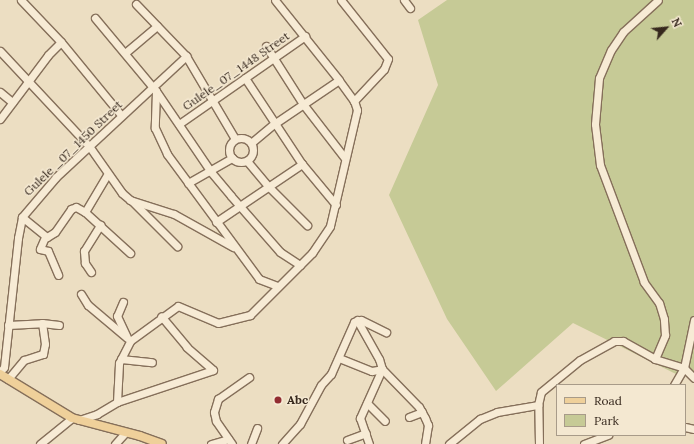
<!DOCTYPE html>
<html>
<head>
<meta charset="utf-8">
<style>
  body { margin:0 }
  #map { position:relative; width:694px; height:444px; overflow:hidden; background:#ecdec2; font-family:Lora,serif }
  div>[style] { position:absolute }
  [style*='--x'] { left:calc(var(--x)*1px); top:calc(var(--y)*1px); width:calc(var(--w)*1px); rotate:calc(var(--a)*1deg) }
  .green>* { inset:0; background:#c6ca96 }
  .roads { filter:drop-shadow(1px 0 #856f5a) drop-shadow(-1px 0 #856f5a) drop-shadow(0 1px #856f5a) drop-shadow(0 -1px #856f5a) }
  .minor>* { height:7px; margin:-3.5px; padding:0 3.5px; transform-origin:3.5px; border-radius:3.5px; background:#f7ebd5 }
  .minor>.ring { margin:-3.5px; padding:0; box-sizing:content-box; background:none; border:7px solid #f7ebd5; border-radius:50% }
  .major>* { height:8px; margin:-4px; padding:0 4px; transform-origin:4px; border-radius:4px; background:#efd09a }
  .dots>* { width:11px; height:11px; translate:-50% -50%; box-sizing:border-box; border:2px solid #f4e8d1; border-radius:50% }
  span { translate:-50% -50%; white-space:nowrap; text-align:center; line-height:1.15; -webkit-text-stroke:3px #f4e8d1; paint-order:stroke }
  .street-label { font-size:12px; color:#36281d }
  .poi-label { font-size:12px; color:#36281d; font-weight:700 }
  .left { translate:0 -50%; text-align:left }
  .legend { position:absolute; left:556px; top:384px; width:130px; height:52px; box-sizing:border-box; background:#f4e8d1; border:1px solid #a89b89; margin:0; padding:5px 7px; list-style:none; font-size:12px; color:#36281d }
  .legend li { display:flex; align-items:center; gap:8px; height:20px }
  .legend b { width:20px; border:1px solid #a89b89 }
  .north { position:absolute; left:646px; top:8px; width:40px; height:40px; -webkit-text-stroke:3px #f4e8d1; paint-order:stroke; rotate:63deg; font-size:11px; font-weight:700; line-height:16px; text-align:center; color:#36281d }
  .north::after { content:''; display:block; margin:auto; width:14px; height:18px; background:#36281d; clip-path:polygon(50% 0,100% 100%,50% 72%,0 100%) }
</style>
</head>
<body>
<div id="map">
  <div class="green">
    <i style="clip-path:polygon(447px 0,694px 0,694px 374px,682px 377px,573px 323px,496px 391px,447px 319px,389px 195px,438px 85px,418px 20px)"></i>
  </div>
  <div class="roads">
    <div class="minor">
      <i style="--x:21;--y:0;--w:58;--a:46.4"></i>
      <i style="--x:61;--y:42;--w:94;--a:50.6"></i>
      <i style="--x:341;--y:0;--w:75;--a:51.5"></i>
      <i style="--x:388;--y:59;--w:11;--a:112"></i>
      <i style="--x:384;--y:69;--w:44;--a:133.2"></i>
      <i style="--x:404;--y:0;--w:10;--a:53"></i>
      <i style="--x:136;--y:4;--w:72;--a:46.1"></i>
      <i style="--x:186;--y:56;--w:96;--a:59.4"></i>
      <i style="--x:95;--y:18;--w:95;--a:50.1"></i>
      <i style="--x:156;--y:91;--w:98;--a:55.8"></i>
      <i style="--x:211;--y:172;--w:31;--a:50"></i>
      <i style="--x:231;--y:196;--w:74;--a:48.8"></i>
      <i style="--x:280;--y:252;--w:24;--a:33"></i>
      <i style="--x:266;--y:46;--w:69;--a:57.5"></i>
      <i style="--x:303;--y:104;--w:67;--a:52.3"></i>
      <i style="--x:0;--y:51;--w:130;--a:46.9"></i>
      <i style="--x:89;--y:146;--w:57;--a:54.9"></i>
      <i style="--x:122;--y:193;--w:11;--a:41"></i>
      <i style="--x:130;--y:200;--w:46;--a:17.7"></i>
      <i style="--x:174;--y:214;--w:68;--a:29.2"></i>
      <i style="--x:125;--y:53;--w:42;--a:-40.2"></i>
      <i style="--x:245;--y:78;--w:103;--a:56.5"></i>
      <i style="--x:302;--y:164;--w:53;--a:50.3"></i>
      <i style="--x:156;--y:91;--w:37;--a:92"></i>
      <i style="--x:155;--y:128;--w:29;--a:65"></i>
      <i style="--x:167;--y:154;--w:155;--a:53.6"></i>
      <i style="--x:259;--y:279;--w:19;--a:21"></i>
      <i style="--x:0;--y:92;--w:16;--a:40"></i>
      <i style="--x:0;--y:119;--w:80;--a:-53.1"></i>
      <i style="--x:48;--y:55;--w:18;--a:-45"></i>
      <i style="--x:179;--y:124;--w:154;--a:-34.9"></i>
      <i class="ring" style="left:229px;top:138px;width:17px;height:17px"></i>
      <i style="--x:251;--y:143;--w:30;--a:-40"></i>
      <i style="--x:274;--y:124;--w:78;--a:-34.1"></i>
      <i style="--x:247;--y:161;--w:34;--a:50"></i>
      <i style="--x:269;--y:187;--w:54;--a:45"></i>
      <i style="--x:188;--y:183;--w:51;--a:-29.6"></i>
      <i style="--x:132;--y:201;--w:64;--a:45"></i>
      <i style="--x:85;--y:212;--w:43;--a:-59.3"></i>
      <i style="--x:22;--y:217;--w:32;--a:39"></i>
      <i style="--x:47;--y:237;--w:9;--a:-32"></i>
      <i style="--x:55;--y:232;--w:28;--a:-55"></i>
      <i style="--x:71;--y:209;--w:5;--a:-22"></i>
      <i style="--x:76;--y:207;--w:10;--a:29"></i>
      <i style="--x:85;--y:212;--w:61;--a:42.3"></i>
      <i style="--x:216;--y:222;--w:104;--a:-34"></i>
      <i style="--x:45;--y:237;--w:13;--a:113"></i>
      <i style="--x:40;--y:249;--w:8;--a:14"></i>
      <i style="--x:48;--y:251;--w:26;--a:67"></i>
      <i style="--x:91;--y:272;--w:11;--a:-124"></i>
      <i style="--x:85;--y:263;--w:12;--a:-95"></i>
      <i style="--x:84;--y:251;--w:31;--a:-58"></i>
      <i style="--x:81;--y:294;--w:13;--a:58"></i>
      <i style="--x:88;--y:305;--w:51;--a:40.2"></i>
      <i style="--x:123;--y:302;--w:15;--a:113"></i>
      <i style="--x:117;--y:316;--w:23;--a:65"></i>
      <i style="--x:357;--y:320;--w:45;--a:60.6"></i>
      <i style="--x:379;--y:359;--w:10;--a:73"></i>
      <i style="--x:382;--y:369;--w:54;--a:114.2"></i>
      <i style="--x:360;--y:418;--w:28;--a:71"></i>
      <i style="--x:8;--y:325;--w:34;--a:-3"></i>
      <i style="--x:42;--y:323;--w:17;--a:7"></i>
      <i style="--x:339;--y:358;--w:35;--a:22"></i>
      <i style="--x:372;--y:371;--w:10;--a:-11"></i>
      <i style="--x:382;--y:369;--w:53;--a:45.8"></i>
      <i style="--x:419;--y:407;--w:13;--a:61"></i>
      <i style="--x:425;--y:418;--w:8;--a:67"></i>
      <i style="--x:428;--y:425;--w:19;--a:99"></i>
      <i style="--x:121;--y:359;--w:31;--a:6"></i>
      <i style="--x:655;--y:359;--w:26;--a:-67"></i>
      <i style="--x:665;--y:335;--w:16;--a:-94"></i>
      <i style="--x:664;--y:319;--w:17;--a:-107"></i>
      <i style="--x:659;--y:303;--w:26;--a:-126"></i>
      <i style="--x:644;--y:282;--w:125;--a:-110.6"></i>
      <i style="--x:600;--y:165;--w:41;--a:-97"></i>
      <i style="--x:595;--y:124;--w:46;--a:-85"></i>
      <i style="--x:599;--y:78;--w:30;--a:-67"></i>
      <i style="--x:611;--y:50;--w:22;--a:-56"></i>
      <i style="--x:623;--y:32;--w:47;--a:-42.4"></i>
      <i style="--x:0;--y:372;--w:6;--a:-51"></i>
      <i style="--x:4;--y:367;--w:130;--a:-83.8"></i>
      <i style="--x:18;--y:238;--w:21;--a:-79"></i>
      <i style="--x:22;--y:217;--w:52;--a:-49.6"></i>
      <i style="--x:56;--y:177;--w:178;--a:-42.9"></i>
      <i style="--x:8;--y:379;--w:25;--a:-50"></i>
      <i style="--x:24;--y:360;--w:20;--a:-18"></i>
      <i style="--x:43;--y:354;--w:10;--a:-79"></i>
      <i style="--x:45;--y:344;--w:21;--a:-98"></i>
      <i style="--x:674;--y:385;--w:20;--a:-60"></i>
      <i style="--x:684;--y:368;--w:49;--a:-78.2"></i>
      <i style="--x:117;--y:402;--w:39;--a:-87"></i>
      <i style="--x:119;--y:363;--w:25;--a:-63"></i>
      <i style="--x:130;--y:341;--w:59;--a:-36.1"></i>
      <i style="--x:178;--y:306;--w:43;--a:23"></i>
      <i style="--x:218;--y:323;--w:33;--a:-14"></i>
      <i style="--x:250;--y:315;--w:88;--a:-45"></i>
      <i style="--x:312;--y:253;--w:32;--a:-56"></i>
      <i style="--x:330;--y:226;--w:119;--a:-76.9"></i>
      <i style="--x:357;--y:110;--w:9;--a:-108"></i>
      <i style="--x:354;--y:101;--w:26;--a:-126"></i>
      <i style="--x:339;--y:80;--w:102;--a:-128.7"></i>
      <i style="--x:367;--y:403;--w:25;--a:45"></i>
      <i style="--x:409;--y:417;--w:14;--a:-21"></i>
      <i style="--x:79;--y:420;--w:19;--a:-18"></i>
      <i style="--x:97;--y:414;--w:23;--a:-31"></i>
      <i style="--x:117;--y:402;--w:101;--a:-18.4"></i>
      <i style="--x:213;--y:370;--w:35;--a:-139"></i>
      <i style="--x:187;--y:347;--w:40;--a:-130"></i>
      <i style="--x:685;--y:427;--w:9;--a:13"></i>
      <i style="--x:347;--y:440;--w:20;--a:-20"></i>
      <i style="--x:40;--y:444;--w:41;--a:-39.1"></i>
      <i style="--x:115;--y:444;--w:15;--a:-48"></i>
      <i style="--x:211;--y:444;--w:18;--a:-16"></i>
      <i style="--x:232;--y:444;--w:28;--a:-125"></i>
      <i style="--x:216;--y:421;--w:9;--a:-103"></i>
      <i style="--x:214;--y:412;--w:14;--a:-73"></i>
      <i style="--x:218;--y:399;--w:38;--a:-35"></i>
      <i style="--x:251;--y:444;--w:17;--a:-69"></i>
      <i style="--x:282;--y:444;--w:27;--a:-48"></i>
      <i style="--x:300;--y:424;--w:44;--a:-61.7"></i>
      <i style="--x:321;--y:385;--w:15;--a:-48"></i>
      <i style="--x:331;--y:374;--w:57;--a:-66.1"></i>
      <i style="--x:354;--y:322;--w:7;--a:-16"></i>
      <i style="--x:361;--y:320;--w:28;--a:26"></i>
      <i style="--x:449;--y:444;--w:40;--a:-39"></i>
      <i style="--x:480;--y:419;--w:18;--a:-22"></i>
      <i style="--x:497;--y:412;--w:42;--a:-9.7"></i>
      <i style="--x:539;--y:444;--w:39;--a:-91"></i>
      <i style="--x:538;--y:405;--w:13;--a:-77"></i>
      <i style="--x:541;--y:392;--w:50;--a:-39.4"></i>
      <i style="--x:580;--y:360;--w:39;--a:-29"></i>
      <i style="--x:614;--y:341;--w:9;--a:0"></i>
      <i style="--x:623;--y:341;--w:37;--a:29"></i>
      <i style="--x:655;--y:359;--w:30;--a:17"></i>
      <i style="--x:684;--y:368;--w:14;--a:45"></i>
      <i style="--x:584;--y:444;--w:26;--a:-21"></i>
    </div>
    <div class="major">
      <i style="--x:0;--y:374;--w:84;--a:31.4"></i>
      <i style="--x:72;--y:418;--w:70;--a:14.8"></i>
      <i style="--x:140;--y:436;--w:23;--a:20"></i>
    </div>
  </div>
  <div class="dots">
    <i style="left:278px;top:400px;background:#922c31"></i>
  </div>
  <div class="street-label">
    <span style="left:236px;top:71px;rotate:-35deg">Gulele_07_1448 Street</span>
    <span style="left:73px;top:148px;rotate:-44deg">Gulele _07_1450 Street</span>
  </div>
  <div class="poi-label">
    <span class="left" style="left:287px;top:400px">Abc</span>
  </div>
  <ul class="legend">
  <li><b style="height:5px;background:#efd09a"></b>Road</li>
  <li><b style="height:11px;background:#c6ca96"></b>Park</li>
  </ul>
  <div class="north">N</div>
</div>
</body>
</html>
